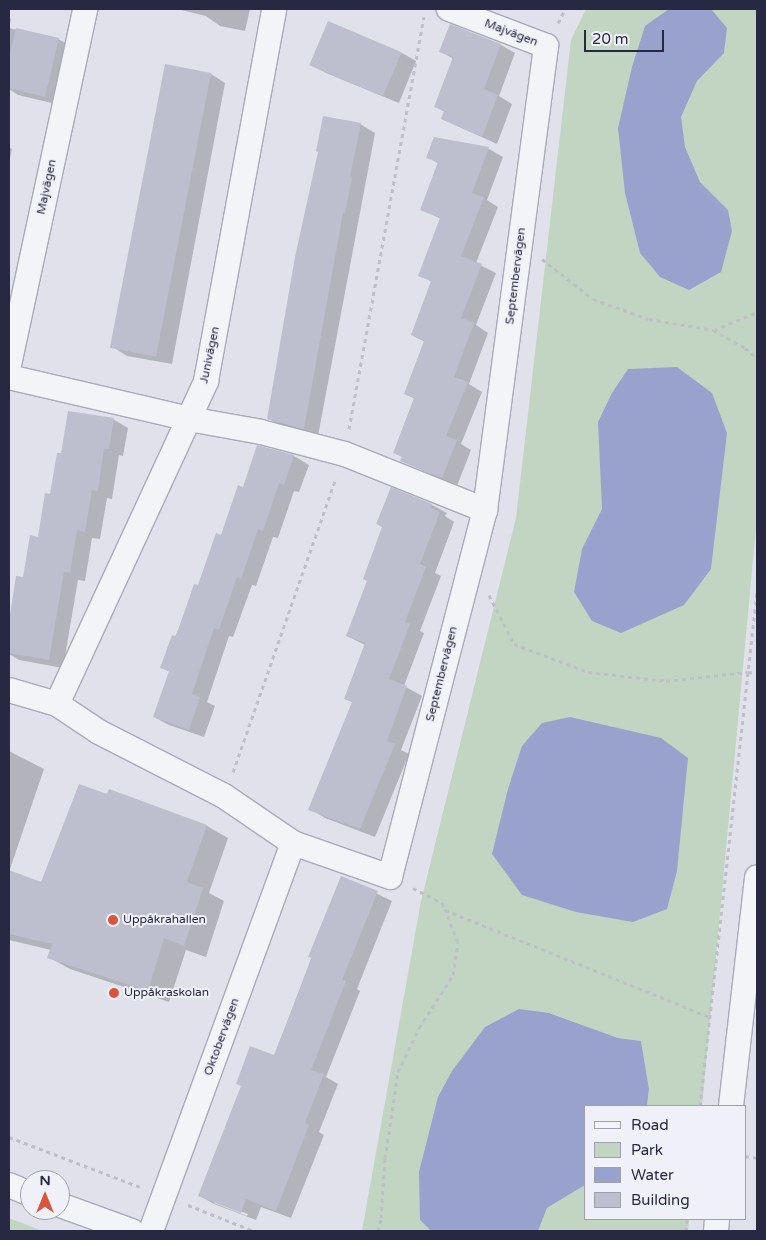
<!DOCTYPE html>
<html>
<head>
<meta charset="utf-8">
<style>
  body { margin:0 }
  #map { position:relative; width:766px; height:1240px; overflow:hidden; background:#e0e1ea; font-family:"Varela Round",sans-serif }
  div>[style] { position:absolute }
  [style*='--x'] { left:calc(var(--x)*1px); top:calc(var(--y)*1px); width:calc(var(--w)*1px); rotate:calc(var(--a)*1deg) }
  .green>* { inset:0; background:#c1d5c2 }
  .water>* { inset:0; background:#98a2cd }
  .shadow>* { inset:0; background:#0003 }
  .building>* { inset:0; background:#bdbece; transform-origin:0 0 }
  .path>* { height:3px; margin-top:-1.5px; transform-origin:0; background:repeating-linear-gradient(90deg,#bebfc9 0 4px,transparent 0 8px) }
  .roads { filter:drop-shadow(1px 0 #a8aab8) drop-shadow(-1px 0 #a8aab8) drop-shadow(0 1px #a8aab8) drop-shadow(0 -1px #a8aab8) }
  .minor>* { height:24px; margin:-12px; padding:0 12px; transform-origin:12px; border-radius:12px; background:#f3f4f8 }
  .dots>* { width:14px; height:14px; translate:-50% -50%; box-sizing:border-box; border:2px solid #f0f1f8; border-radius:50% }
  span { translate:-50% -50%; white-space:nowrap; text-align:center; line-height:1.15; -webkit-text-stroke:4px #f0f1f8; paint-order:stroke }
  .street-label { font-size:12px; color:#272943 }
  .poi-label { font-size:12px; color:#272943 }
  .left { translate:0 -50%; text-align:left }
  .frame { position:absolute; inset:0; border:10px solid #272943; pointer-events:none }
  .legend { position:absolute; left:584px; top:1105px; width:162px; height:115px; box-sizing:border-box; background:#f0f1f8; border:1px solid #a0a1b0; margin:0; padding:6px 9px; list-style:none; font-size:15px; color:#272943 }
  .legend li { display:flex; align-items:center; gap:10px; height:25px }
  .legend b { width:25px; border:1px solid #a0a1b0 }
  .north { position:absolute; left:20px; top:1170px; width:50px; height:50px; box-sizing:border-box; background:#f0f1f8; border:1px solid #a0a1b0; border-radius:50%; rotate:0deg; font-size:14px; font-weight:700; line-height:20px; text-align:center; color:#272943 }
  .north::after { content:''; display:block; margin:auto; width:18px; height:22px; background:#da533b; clip-path:polygon(50% 0,100% 100%,50% 72%,0 100%) }
  .scale { position:absolute; left:584px; top:30px; width:80px; height:22px; box-sizing:border-box; border:2px solid #272943; border-top:0; padding-left:6px; font-size:15px; line-height:18px; white-space:nowrap; color:#272943; -webkit-text-stroke:4px #f0f1f8; paint-order:stroke }
</style>
</head>
<body>
<div id="map">
  <div class="green">
    <i style="clip-path:polygon(586px 9px,757px 9px,757px 517px,702px 1106px,647px 1106px,649px 1089px,641px 1041px,618px 1038px,549px 1013px,420px 1220px,431px 1231px,362px 1231px,421px 901px,516px 518px,571px 40px)"></i>
    <i style="clip-path:polygon(585px 1185px,585px 1219px,689px 1219px,688px 1231px,538px 1231px,547px 1208px)"></i>
    <i style="clip-path:polygon(9px 1218px,43px 1231px,9px 1231px)"></i>
  </div>
  <div class="water">
    <i style="clip-path:polygon(669px 9px,711px 9px,727px 28px,724px 53px,697px 81px,681px 117px,685px 147px,700px 182px,728px 210px,732px 231px,721px 272px,689px 290px,660px 277px,640px 253px,625px 193px,618px 128px,632px 67px,645px 26px)"></i>
    <i style="clip-path:polygon(677px 367px,712px 393px,727px 433px,711px 569px,684px 605px,621px 633px,592px 621px,574px 592px,582px 549px,602px 509px,598px 422px,612px 393px,628px 369px)"></i>
    <i style="clip-path:polygon(570px 717px,661px 738px,688px 758px,677px 871px,667px 909px,633px 922px,576px 912px,522px 895px,492px 854px,508px 789px,522px 746px,542px 723px)"></i>
    <i style="clip-path:polygon(519px 1009px,549px 1013px,618px 1038px,641px 1041px,649px 1089px,647px 1106px,585px 1106px,585px 1185px,547px 1208px,538px 1231px,431px 1231px,420px 1220px,419px 1172px,438px 1097px,452px 1071px,485px 1027px)"></i>
  </div>
  <div class="shadow">
    <i style="clip-path:polygon(177px 9px,250px 9px,245px 31px,220px 26px,206px 16px)"></i>
    <i style="clip-path:polygon(9px 18px,11px 19px,9px 28px,58px 39px,73px 47px,60px 105px,18px 95px,9px 89px)"></i>
    <i style="clip-path:polygon(501px 45px,515px 53px,499px 96px,512px 104px,497px 144px,442px 119px,445px 112px,436px 107px,454px 59px,441px 52px)"></i>
    <i style="clip-path:polygon(402px 53px,416px 61px,399px 103px,326px 73px,312px 65px)"></i>
    <i style="clip-path:polygon(211px 74px,225px 83px,172px 364px,127px 356px,113px 347px)"></i>
    <i style="clip-path:polygon(360px 124px,375px 133px,318px 436px,284px 427px,269px 419px)"></i>
    <i style="clip-path:polygon(435px 138px,489px 149px,503px 157px,487px 200px,498px 207px,476px 263px,496px 273px,476px 325px,488px 333px,469px 384px,482px 392px,461px 444px,471px 450px,457px 486px,402px 461px,415px 399px,405px 394px,425px 342px,412px 335px,432px 282px,420px 275px,441px 219px,422px 209px,439px 164px,428px 157px)"></i>
    <i style="clip-path:polygon(9px 147px,12px 149px,9px 163px)"></i>
    <i style="clip-path:polygon(113px 419px,128px 428px,123px 456px,119px 455px,112px 499px,107px 498px,100px 539px,92px 538px,85px 581px,78px 580px,63px 668px,19px 660px,9px 654px,9px 627px,17px 577px,24px 578px,39px 538px,62px 455px)"></i>
    <i style="clip-path:polygon(258px 447px,294px 456px,309px 465px,299px 492px,294px 491px,278px 538px,273px 537px,256px 586px,252px 585px,233px 637px,229px 636px,207px 702px,215px 706px,204px 737px,169px 725px,154px 717px,170px 672px,161px 667px,244px 488px)"></i>
    <i style="clip-path:polygon(391px 489px,432px 505px,447px 513px,445px 516px,454px 522px,435px 573px,441px 576px,420px 631px,424px 633px,404px 686px,422px 696px,401px 750px,409px 754px,375px 837px,325px 818px,310px 809px,353px 703px,345px 698px,365px 645px,347px 636px,368px 581px,384px 527px)"></i>
    <i style="clip-path:polygon(9px 751px,44px 769px,9px 872px,42px 884px,110px 790px,207px 826px,228px 838px,209px 893px,224px 901px,206px 957px,186px 950px,169px 1002px,70px 969px,48px 957px,51px 950px,9px 940px)"></i>
    <i style="clip-path:polygon(evenodd,342px 877px,392px 901px,357px 989px,360px 991px,326px 1077px,338px 1084px,319px 1132px,324px 1135px,291px 1218px,261px 1207px,256px 1220px,214px 1204px,200px 1196px,274px 1057px,342px 877px,214px 1201px,248px 1214px,247px 1216px,214px 1203px,214px 1201px)"></i>
  </div>
  <div class="building">
    <i style="left:328px;top:21px;width:80px;height:48px;rotate:23deg"></i>
    <i style="clip-path:polygon(450px 24px,501px 44px,484px 89px,498px 95px,482px 137px,441px 119px,444px 111px,434px 107px,453px 57px,439px 52px)"></i>
    <i style="clip-path:polygon(16px 28px,59px 38px,45px 97px,9px 88px,9px 59px)"></i>
    <i style="left:165px;top:64px;width:47px;height:289px;rotate:11deg"></i>
    <i style="clip-path:polygon(323px 116px,361px 123px,350px 177px,352px 178px,345px 213px,343px 213px,304px 429px,267px 419px,295px 257px,318px 152px,316px 151px)"></i>
    <i style="clip-path:polygon(434px 137px,489px 147px,472px 193px,484px 197px,461px 256px,482px 264px,461px 318px,474px 323px,454px 377px,468px 382px,446px 436px,457px 440px,442px 478px,400px 461px,402px 457px,393px 453px,414px 398px,404px 394px,424px 341px,411px 335px,431px 281px,418px 276px,440px 218px,420px 210px,438px 162px,426px 158px)"></i>
    <i style="clip-path:polygon(68px 411px,114px 418px,109px 449px,104px 448px,98px 491px,92px 490px,85px 532px,77px 530px,70px 573px,64px 572px,49px 660px,9px 653px,9px 622px,16px 576px,23px 577px,30px 535px,38px 537px,45px 493px,50px 494px,57px 453px,61px 453px)"></i>
    <i style="clip-path:polygon(257px 445px,294px 455px,284px 485px,279px 483px,263px 531px,258px 529px,241px 579px,237px 577px,219px 630px,214px 628px,192px 694px,200px 697px,189px 730px,153px 717px,169px 671px,160px 668px,172px 635px,176px 636px,194px 584px,198px 585px,216px 533px,221px 535px,238px 485px,243px 487px)"></i>
    <i style="clip-path:polygon(391px 487px,432px 504px,431px 508px,440px 512px,420px 564px,426px 567px,405px 622px,410px 624px,389px 679px,407px 686px,387px 741px,395px 744px,360px 829px,308px 810px,352px 702px,344px 699px,365px 643px,346px 636px,367px 581px,363px 579px,382px 527px,376px 524px)"></i>
    <i style="clip-path:polygon(79px 784px,107px 794px,109px 789px,207px 825px,187px 882px,203px 888px,184px 946px,164px 938px,148px 991px,47px 958px,52px 944px,9px 934px,9px 870px,41px 882px)"></i>
    <i style="clip-path:polygon(341px 876px,378px 891px,342px 980px,346px 981px,311px 1070px,324px 1074px,305px 1123px,309px 1125px,276px 1211px,246px 1199px,241px 1213px,198px 1196px,241px 1086px,236px 1084px,250px 1046px,274px 1055px,312px 958px,308px 957px)"></i>
  </div>
  <div class="path">
    <i style="--x:558;--y:23;--w:16;--a:-63"></i>
    <i style="--x:542;--y:259;--w:65;--a:38.1"></i>
    <i style="--x:593;--y:299;--w:59;--a:19.7"></i>
    <i style="--x:649;--y:319;--w:65;--a:9.8"></i>
    <i style="--x:713;--y:330;--w:37;--a:29"></i>
    <i style="--x:745;--y:348;--w:16;--a:40"></i>
    <i style="--x:714;--y:330;--w:47;--a:-22.7"></i>
    <i style="--x:349;--y:429;--w:419;--a:-79.7"></i>
    <i style="--x:489;--y:595;--w:55;--a:63"></i>
    <i style="--x:514;--y:644;--w:79;--a:20.7"></i>
    <i style="--x:588;--y:672;--w:79;--a:6.6"></i>
    <i style="--x:666;--y:681;--w:82;--a:-6.3"></i>
    <i style="--x:748;--y:672;--w:9;--a:6"></i>
    <i style="--x:233;--y:772;--w:312;--a:-70.7"></i>
    <i style="--x:413;--y:888;--w:33;--a:27"></i>
    <i style="--x:442;--y:903;--w:8;--a:67"></i>
    <i style="--x:445;--y:910;--w:286;--a:22"></i>
    <i style="--x:700;--y:1106;--w:518;--a:-83.68"></i>
    <i style="--x:9;--y:1137;--w:140;--a:20.9"></i>
    <i style="--x:745;--y:1156;--w:12;--a:9"></i>
    <i style="--x:188;--y:1205;--w:71;--a:21.5"></i>
    <i style="--x:378;--y:1231;--w:13;--a:-77"></i>
    <i style="--x:381;--y:1218;--w:60;--a:-86.2"></i>
    <i style="--x:385;--y:1158;--w:87;--a:-81.4"></i>
    <i style="--x:398;--y:1072;--w:49;--a:-64.5"></i>
    <i style="--x:419;--y:1028;--w:63;--a:-57.3"></i>
    <i style="--x:453;--y:975;--w:33;--a:-81"></i>
    <i style="--x:458;--y:942;--w:35;--a:-112"></i>
    <i style="--x:686;--y:1231;--w:12;--a:-85"></i>
  </div>
  <div class="roads">
    <div class="minor">
      <i style="--x:9;--y:365;--w:364;--a:-77.9"></i>
      <i style="--x:9;--y:377;--w:185;--a:13.1"></i>
      <i style="--x:189;--y:419;--w:73;--a:10.2"></i>
      <i style="--x:261;--y:432;--w:87;--a:14.7"></i>
      <i style="--x:345;--y:454;--w:151;--a:21.8"></i>
      <i style="--x:9;--y:690;--w:50;--a:16.3"></i>
      <i style="--x:57;--y:704;--w:50;--a:33.7"></i>
      <i style="--x:99;--y:732;--w:140;--a:27.1"></i>
      <i style="--x:224;--y:796;--w:83;--a:34.3"></i>
      <i style="--x:293;--y:843;--w:103;--a:19.3"></i>
      <i style="--x:390;--y:877;--w:379;--a:-75.5"></i>
      <i style="--x:485;--y:510;--w:468;--a:-82.5"></i>
      <i style="--x:546;--y:46;--w:104;--a:-159.1"></i>
      <i style="--x:57;--y:704;--w:356;--a:-65.2"></i>
      <i style="--x:206;--y:381;--w:378;--a:-79.6"></i>
      <i style="--x:731;--y:1106;--w:230;--a:-83.5"></i>
      <i style="--x:9;--y:1185;--w:23;--a:23"></i>
      <i style="--x:60;--y:1205;--w:77;--a:19.9"></i>
      <i style="--x:151;--y:1231;--w:413;--a:-69.9"></i>
      <i style="--x:716;--y:1231;--w:12;--a:-85"></i>
    </div>
  </div>
  <div class="dots">
    <i style="left:113px;top:920px;background:#da533b"></i>
    <i style="left:114px;top:993px;background:#da533b"></i>
  </div>
  <div class="street-label">
    <span style="left:511px;top:33px;rotate:21deg">Majvägen</span>
    <span style="left:47px;top:187px;rotate:-78deg">Majvägen</span>
    <span style="left:516px;top:276px;rotate:-83deg">Septembervägen</span>
    <span style="left:210px;top:355px;rotate:-78deg">Junivägen</span>
    <span style="left:442px;top:674px;rotate:-76deg">Septembervägen</span>
    <span style="left:222px;top:1037px;rotate:-70deg">Oktobervägen</span>
  </div>
  <div class="poi-label">
    <span class="left" style="left:123px;top:920px">Uppåkrahallen</span>
    <span class="left" style="left:124px;top:993px">Uppåkraskolan</span>
  </div>
  <div class="frame"></div>
  <ul class="legend">
  <li><b style="height:6px;background:#f3f4f8"></b>Road</li>
  <li><b style="height:14px;background:#c1d5c2"></b>Park</li>
  <li><b style="height:14px;background:#98a2cd"></b>Water</li>
  <li><b style="height:14px;background:#bdbece"></b>Building</li>
  </ul>
  <div class="north">N</div>
  <div class="scale">20 m</div>
</div>
</body>
</html>
